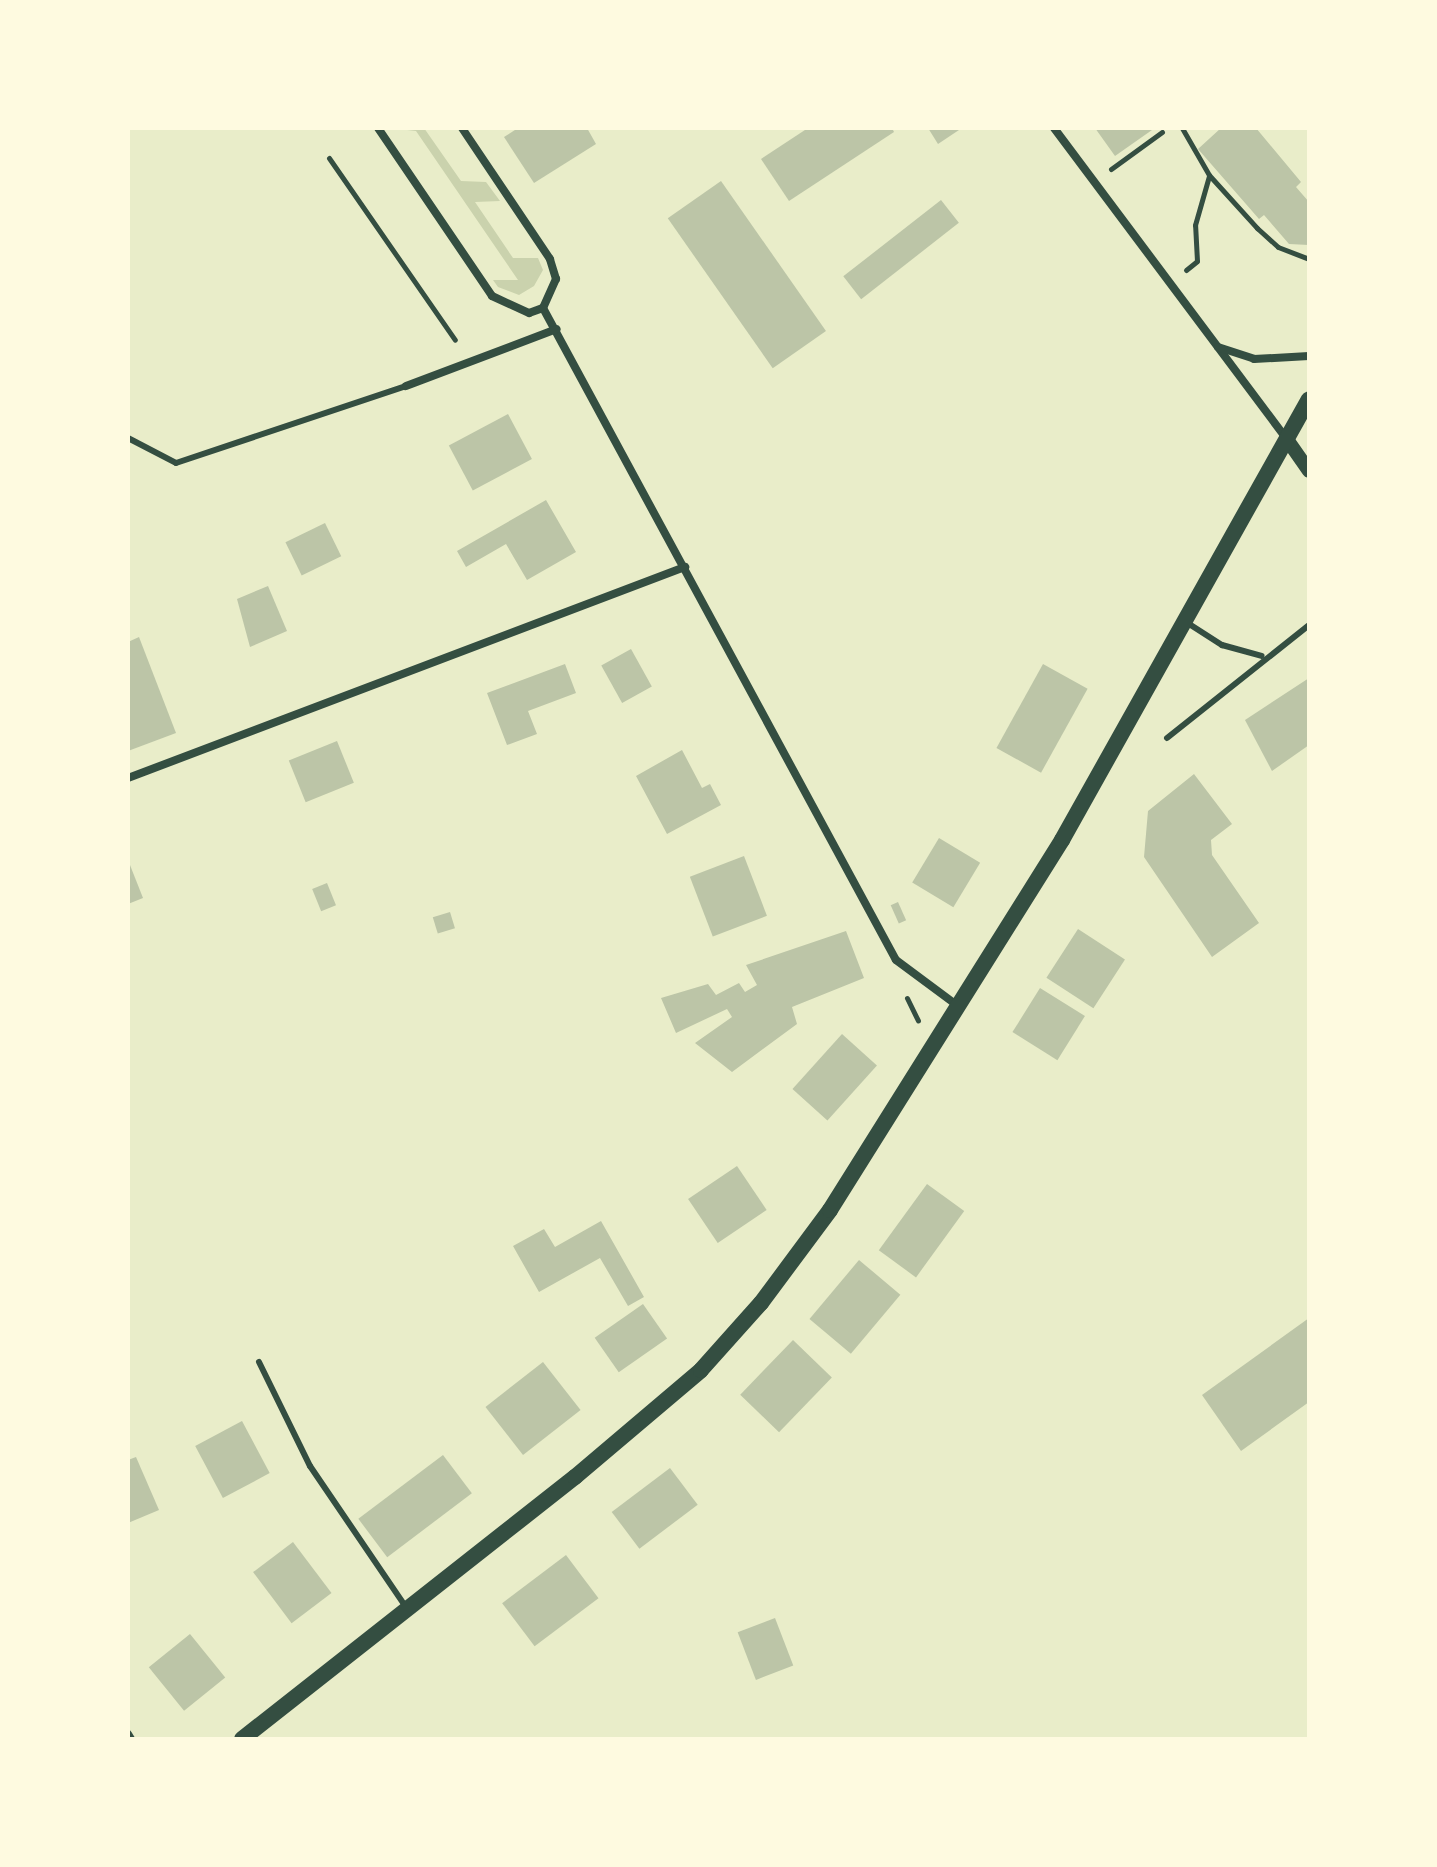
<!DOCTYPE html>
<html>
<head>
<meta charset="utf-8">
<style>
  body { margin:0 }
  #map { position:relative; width:1437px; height:1867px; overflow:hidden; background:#e9edc9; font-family:Manrope,sans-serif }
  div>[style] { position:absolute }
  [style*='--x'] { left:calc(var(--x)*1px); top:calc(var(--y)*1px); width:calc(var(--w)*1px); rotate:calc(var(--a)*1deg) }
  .green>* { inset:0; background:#cad2ad }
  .building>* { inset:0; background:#bcc5a7; transform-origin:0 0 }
  .path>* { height:5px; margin:-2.5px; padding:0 2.5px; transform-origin:2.5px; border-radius:2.5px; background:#344e41 }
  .service>* { height:6px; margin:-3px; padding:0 3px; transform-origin:3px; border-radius:3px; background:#344e41 }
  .minor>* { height:8px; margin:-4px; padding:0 4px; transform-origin:4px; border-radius:4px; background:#344e41 }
  .tertiary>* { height:14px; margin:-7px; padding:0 7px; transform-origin:7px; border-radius:7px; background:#344e41 }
  .secondary>* { height:16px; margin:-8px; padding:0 8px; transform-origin:8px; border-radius:8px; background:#344e41 }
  span { translate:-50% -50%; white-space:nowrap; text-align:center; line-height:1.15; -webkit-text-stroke:6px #fefae0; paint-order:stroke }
  .frame { position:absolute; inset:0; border:130px solid #fefae0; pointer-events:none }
</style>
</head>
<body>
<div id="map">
  <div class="green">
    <i style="clip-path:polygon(389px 128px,424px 128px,461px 181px,486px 182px,500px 201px,475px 202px,513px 258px,538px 258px,543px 270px,534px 286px,519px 295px,498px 287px,493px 280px,518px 280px,416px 131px)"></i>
  </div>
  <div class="building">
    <i style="clip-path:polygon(518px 128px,587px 128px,596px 144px,534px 183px,504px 137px)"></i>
    <i style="clip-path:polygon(808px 128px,892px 128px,894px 132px,789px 201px,761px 159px)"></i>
    <i style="clip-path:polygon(928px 128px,962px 128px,938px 144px)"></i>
    <i style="clip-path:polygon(1095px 128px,1150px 128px,1152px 130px,1115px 156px)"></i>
    <i style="clip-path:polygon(1221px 128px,1256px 128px,1301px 182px,1296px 187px,1309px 202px,1309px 245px,1289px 244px,1264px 215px,1259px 219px,1198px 149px)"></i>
    <i style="left:721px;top:181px;width:183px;height:65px;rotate:55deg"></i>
    <i style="left:941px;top:200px;width:29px;height:124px;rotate:52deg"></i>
    <i style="left:508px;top:414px;width:51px;height:67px;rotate:62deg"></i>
    <i style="clip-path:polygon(546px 500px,576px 552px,527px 580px,506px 544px,466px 567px,457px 551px)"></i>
    <i style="left:325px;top:523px;width:37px;height:44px;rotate:64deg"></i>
    <i style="clip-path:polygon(268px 586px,287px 631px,250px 647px,237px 599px)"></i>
    <i style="clip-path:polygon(139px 637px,176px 733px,128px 751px,128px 642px)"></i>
    <i style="left:631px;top:649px;width:43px;height:34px;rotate:61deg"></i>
    <i style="clip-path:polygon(565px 664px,576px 693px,528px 711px,537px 734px,507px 745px,487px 693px)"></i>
    <i style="left:1043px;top:664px;width:51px;height:96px;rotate:29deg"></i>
    <i style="clip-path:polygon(1309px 678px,1309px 745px,1272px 771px,1245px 720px)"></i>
    <i style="left:337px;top:741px;width:45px;height:52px;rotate:68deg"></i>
    <i style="clip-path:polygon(682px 750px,702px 788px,710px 784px,721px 805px,667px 834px,636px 776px)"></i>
    <i style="clip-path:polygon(1194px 774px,1232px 824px,1211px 840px,1212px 855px,1259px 923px,1212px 957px,1144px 857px,1148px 811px)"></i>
    <i style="left:939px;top:838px;width:48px;height:52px;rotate:31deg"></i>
    <i style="left:744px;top:856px;width:64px;height:58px;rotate:69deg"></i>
    <i style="clip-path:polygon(128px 860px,143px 898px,128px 904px)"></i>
    <i style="left:327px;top:883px;width:24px;height:16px;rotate:68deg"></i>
    <i style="left:898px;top:902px;width:20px;height:8px;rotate:66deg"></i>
    <i style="left:450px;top:912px;width:17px;height:18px;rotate:73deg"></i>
    <i style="left:1078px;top:929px;width:56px;height:58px;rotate:33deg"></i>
    <i style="clip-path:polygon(846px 931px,864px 978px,792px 1007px,797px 1024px,732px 1072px,695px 1043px,732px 1017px,727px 1009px,676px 1033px,661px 998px,708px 984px,716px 995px,739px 983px,745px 992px,757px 985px,746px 965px)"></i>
    <i style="left:1040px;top:988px;width:53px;height:52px;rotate:32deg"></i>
    <i style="left:842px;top:1034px;width:47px;height:74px;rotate:42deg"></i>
    <i style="left:737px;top:1166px;width:53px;height:59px;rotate:56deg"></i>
    <i style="left:927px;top:1184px;width:46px;height:82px;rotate:36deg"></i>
    <i style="clip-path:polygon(601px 1221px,644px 1297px,628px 1306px,600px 1258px,539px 1292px,513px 1246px,544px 1229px,555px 1247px)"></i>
    <i style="left:859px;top:1260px;width:54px;height:77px;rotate:40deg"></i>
    <i style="left:643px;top:1304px;width:42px;height:59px;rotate:55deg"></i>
    <i style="clip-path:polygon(1309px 1318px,1309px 1402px,1241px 1451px,1202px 1395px)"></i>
    <i style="left:793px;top:1340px;width:54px;height:76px;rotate:44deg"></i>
    <i style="left:543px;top:1362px;width:61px;height:73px;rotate:52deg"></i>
    <i style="left:242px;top:1421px;width:59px;height:53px;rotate:62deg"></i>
    <i style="left:443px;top:1455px;width:48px;height:106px;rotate:53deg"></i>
    <i style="clip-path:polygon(136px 1457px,159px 1510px,128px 1523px,128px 1460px)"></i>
    <i style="left:670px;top:1468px;width:46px;height:73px;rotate:53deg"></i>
    <i style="left:293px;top:1542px;width:64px;height:50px;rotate:53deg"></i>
    <i style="left:566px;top:1555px;width:54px;height:80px;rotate:53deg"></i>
    <i style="left:775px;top:1618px;width:51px;height:40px;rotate:69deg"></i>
    <i style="left:190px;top:1634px;width:56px;height:53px;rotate:51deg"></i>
  </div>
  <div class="path">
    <i style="--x:1182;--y:128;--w:54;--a:60.1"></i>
    <i style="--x:1209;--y:175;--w:72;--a:47.8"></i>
    <i style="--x:1257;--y:228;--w:28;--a:42"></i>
    <i style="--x:1278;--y:247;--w:33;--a:21"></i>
    <i style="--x:329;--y:158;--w:221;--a:55.3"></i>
    <i style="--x:1111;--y:169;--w:63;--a:-36"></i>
    <i style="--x:1186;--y:270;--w:14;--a:-39"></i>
    <i style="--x:1197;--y:261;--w:36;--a:-93"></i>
    <i style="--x:1195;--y:225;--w:51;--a:-74.1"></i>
    <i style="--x:907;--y:998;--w:25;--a:64"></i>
  </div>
  <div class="service">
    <i style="--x:128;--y:438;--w:54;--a:27.5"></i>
    <i style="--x:176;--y:463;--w:243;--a:-18.5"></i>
    <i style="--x:1186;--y:622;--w:43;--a:32.6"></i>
    <i style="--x:1222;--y:645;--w:41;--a:15.4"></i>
    <i style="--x:1167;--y:738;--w:181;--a:-38.5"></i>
    <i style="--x:259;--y:1362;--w:116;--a:63.9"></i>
    <i style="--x:310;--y:1466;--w:171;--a:55.8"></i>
  </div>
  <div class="minor">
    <i style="--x:378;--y:128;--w:203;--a:55.8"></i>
    <i style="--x:492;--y:296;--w:41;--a:24.7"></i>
    <i style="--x:529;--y:313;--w:15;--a:-20"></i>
    <i style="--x:543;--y:308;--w:32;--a:-66"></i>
    <i style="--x:556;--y:279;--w:21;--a:-107"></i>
    <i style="--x:550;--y:259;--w:158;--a:-123.9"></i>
    <i style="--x:1054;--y:128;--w:387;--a:53.2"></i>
    <i style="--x:543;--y:308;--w:741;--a:61.57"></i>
    <i style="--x:896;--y:960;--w:77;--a:36.6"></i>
    <i style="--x:1218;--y:347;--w:38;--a:18"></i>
    <i style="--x:1254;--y:359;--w:55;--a:-3.1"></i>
    <i style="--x:406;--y:386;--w:161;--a:-20.7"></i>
    <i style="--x:128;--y:778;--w:596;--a:-20.75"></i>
    <i style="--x:128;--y:1734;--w:6;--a:59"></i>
  </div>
  <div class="tertiary">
    <i style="--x:1286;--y:438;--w:40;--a:55.1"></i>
  </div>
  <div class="secondary">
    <i style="--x:242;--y:1739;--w:424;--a:-38.2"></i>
    <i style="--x:575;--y:1477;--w:165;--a:-40.3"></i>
    <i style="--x:701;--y:1370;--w:90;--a:-48.2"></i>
    <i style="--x:761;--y:1303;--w:116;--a:-53.4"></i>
    <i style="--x:830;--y:1210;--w:437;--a:-57.9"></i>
    <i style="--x:1062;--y:840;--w:505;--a:-60.75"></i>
  </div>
  <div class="frame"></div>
</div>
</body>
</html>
